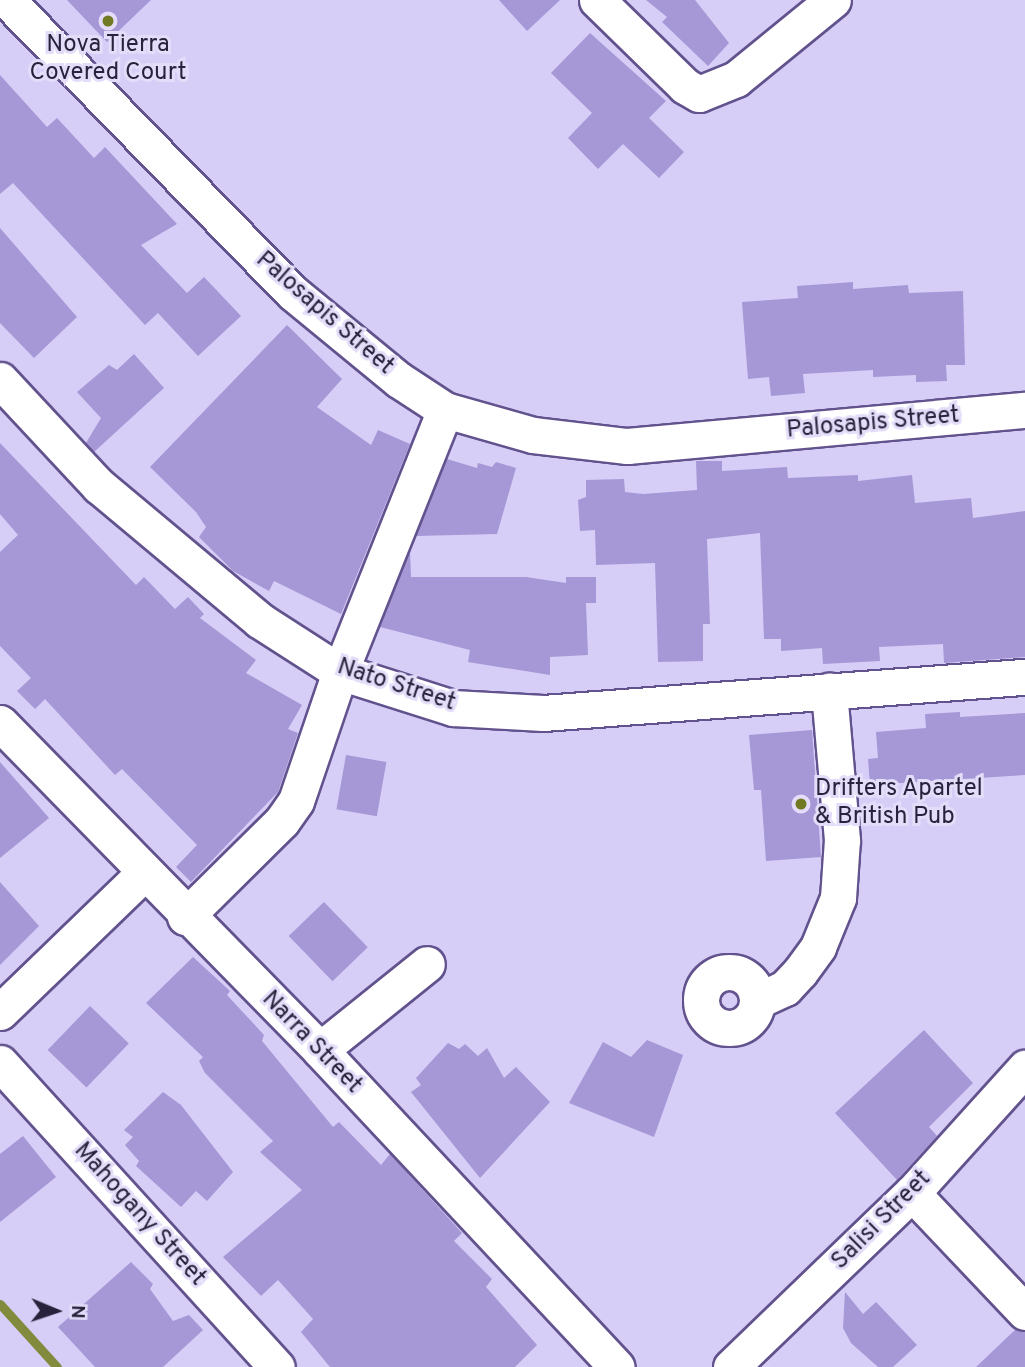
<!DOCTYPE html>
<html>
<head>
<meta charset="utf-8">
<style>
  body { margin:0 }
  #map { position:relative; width:1025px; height:1367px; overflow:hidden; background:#d6cef6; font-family:Overpass,sans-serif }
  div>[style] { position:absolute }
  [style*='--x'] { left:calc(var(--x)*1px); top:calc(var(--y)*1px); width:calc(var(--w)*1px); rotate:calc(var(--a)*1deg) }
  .stream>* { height:9px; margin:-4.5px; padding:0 4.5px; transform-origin:4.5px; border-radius:4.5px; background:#828b3d }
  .building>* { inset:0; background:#a697d7; transform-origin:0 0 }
  .roads { filter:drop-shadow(2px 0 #62528d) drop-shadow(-2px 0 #62528d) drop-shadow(0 2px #62528d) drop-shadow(0 -2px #62528d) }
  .minor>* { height:35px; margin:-17.5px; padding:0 17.5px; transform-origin:17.5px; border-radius:17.5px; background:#fff }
  .minor>.ring { margin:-17.5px; padding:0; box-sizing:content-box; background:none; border:35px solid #fff; border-radius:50% }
  .dots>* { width:19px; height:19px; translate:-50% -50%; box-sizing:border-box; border:4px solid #e3ddf9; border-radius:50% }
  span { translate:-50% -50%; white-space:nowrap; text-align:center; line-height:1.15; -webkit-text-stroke:6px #e3ddf9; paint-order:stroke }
  .poi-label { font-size:24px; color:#29223c }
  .left { translate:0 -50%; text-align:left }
  .street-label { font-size:24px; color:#29223c }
  .north { position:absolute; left:21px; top:1276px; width:70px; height:70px; -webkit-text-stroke:5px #e3ddf9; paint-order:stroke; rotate:92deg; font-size:19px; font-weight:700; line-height:28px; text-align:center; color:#29223c }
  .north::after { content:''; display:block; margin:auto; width:24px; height:32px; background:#29223c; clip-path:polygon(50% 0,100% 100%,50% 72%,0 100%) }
</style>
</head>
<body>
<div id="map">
  <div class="stream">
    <i style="--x:0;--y:1304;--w:85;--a:47.9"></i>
  </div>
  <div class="building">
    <i style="clip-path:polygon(67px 0,151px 0,107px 42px)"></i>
    <i style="clip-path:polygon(499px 0,560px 0,527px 31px)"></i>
    <i style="clip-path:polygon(646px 0,695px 0,729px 43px,708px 66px,662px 22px,667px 17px)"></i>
    <i style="clip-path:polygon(590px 33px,666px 101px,649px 118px,684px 152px,659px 178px,623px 144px,598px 169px,568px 138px,592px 113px,551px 73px)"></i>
    <i style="clip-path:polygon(0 75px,47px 127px,57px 118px,94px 158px,105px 147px,177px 224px,141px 245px,187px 293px,204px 277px,241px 316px,198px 356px,158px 313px,145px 325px,13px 183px,0 194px)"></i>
    <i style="clip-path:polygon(0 228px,77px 317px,34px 358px,0 323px)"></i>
    <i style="clip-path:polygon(853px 282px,853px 289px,908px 285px,909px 293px,963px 291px,965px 365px,946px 365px,947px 381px,916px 382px,916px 375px,873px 377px,873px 370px,803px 374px,805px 393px,771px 396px,769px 377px,748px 379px,742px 302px,798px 298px,797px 286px)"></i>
    <i style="clip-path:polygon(287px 325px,342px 379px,317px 407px,371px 445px,378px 430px,410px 444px,341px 614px,274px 581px,269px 591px,233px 571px,199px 537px,206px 527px,196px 512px,150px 467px)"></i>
    <i style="clip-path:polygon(134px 354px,164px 388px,94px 452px,86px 443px,101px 418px,77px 392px,109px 365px,117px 370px)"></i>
    <i style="clip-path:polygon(0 443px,136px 585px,144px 577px,175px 609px,188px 597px,204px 614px,200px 618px,256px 660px,246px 673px,302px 705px,288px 729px,298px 733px,278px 792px,191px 882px,176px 867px,197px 845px,122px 769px,115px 775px,45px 699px,35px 709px,17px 691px,31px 678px,0 646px,0 552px,18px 535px,0 514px)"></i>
    <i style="clip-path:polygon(447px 459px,477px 468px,478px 463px,492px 467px,496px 462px,516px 468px,497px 534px,416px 536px)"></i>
    <i style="clip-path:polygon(696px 461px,722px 461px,722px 471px,787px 467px,788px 478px,858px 475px,858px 481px,912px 475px,915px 503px,971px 498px,973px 518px,1025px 511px,1025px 657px,944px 663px,943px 644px,879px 647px,880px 661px,823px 664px,822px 648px,781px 651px,781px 639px,764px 639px,760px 533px,707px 539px,710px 624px,703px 624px,703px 661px,658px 662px,655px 563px,596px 565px,595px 530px,580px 531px,578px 500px,586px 497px,586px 480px,624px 479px,625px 492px,643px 494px,697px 490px)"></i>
    <i style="clip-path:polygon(410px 551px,411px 577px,526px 577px,566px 583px,566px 577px,596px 577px,596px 603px,586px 603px,588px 655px,550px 657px,550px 675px,468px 662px,470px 650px,380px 627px)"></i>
    <i style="clip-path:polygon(960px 712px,960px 717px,1025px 713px,1025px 775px,870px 785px,868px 759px,878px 758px,876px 732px,926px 728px,925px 714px)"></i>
    <i style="clip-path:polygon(812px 730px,821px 857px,766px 861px,761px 790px,754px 790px,749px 735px)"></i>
    <i style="left:346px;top:755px;width:41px;height:55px;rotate:10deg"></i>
    <i style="clip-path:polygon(0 762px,49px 818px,0 858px)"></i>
    <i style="clip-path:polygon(0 882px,39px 926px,0 965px)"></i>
    <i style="left:324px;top:902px;width:63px;height:49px;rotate:46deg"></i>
    <i style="clip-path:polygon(193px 957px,230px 991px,227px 995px,264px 1035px,262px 1041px,333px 1127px,339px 1122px,381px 1165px,390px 1154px,462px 1233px,454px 1241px,492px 1279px,486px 1287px,537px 1345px,515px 1367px,330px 1367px,301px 1332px,313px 1319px,278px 1280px,261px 1296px,223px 1257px,302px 1190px,260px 1152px,273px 1141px,205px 1073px,199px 1061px,203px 1057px,146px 1003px)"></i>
    <i style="left:90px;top:1006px;width:54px;height:61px;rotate:44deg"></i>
    <i style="clip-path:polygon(924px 1030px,973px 1083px,929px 1127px,937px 1136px,897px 1180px,835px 1113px)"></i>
    <i style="clip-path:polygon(647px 1040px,683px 1055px,654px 1137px,569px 1103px,603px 1042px,631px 1057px)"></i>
    <i style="clip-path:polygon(448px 1043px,459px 1049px,465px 1044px,478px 1056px,487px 1048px,504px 1078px,516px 1067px,550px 1102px,480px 1178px,411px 1092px,421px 1085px,416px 1078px)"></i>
    <i style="clip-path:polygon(163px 1092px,181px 1105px,233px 1172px,207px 1201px,196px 1191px,181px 1207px,136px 1166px,139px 1161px,125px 1145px,133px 1137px,124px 1130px)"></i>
    <i style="clip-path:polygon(23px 1136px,56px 1177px,0 1222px,0 1154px)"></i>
    <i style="clip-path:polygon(131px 1262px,153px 1284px,150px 1289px,173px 1321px,189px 1315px,203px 1330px,163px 1367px,95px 1367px,58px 1327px)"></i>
    <i style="clip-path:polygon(845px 1292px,863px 1314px,876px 1302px,917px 1345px,893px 1367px,878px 1367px,851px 1343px,843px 1328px)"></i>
    <i style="clip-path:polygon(1016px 1329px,1025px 1332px,1025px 1367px,976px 1367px)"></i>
  </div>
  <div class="roads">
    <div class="minor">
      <i style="--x:7;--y:0;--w:409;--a:45.7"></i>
      <i style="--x:293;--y:293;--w:137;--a:39.4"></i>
      <i style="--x:399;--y:380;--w:55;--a:33.1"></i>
      <i style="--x:445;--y:410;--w:91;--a:15.9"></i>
      <i style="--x:533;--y:435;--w:95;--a:6.7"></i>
      <i style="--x:627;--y:446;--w:400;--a:-5.2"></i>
      <i style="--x:597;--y:0;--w:123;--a:44.3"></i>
      <i style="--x:685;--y:86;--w:16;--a:30"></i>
      <i style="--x:699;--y:94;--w:40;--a:-22"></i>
      <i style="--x:736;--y:79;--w:125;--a:-39.2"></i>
      <i style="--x:0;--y:380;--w:145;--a:47"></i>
      <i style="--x:99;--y:486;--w:209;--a:39.9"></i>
      <i style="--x:259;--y:620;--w:96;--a:32.7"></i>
      <i style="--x:340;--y:672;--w:119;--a:17.7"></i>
      <i style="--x:453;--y:708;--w:90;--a:3.2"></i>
      <i style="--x:543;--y:713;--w:483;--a:-4.3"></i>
      <i style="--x:0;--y:723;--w:458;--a:45.6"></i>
      <i style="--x:320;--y:1050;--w:434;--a:46.9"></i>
      <i style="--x:185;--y:917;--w:136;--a:-44.7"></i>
      <i style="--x:282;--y:821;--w:24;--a:-55"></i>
      <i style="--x:296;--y:801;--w:136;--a:-71.2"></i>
      <i style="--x:340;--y:672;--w:282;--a:-68.2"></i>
      <i class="ring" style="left:701px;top:972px;width:21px;height:21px"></i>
      <i style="--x:757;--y:1001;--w:31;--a:-25"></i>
      <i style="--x:785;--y:988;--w:22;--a:-47"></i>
      <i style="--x:800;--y:972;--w:31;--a:-54"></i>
      <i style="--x:818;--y:947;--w:53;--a:-67.8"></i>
      <i style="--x:838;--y:898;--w:58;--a:-86.1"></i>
      <i style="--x:842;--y:840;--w:150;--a:-95"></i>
      <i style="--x:0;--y:1012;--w:199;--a:-44"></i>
      <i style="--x:320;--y:1050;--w:137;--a:-38.8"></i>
      <i style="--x:0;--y:1063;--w:411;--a:47.7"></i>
      <i style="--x:912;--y:1193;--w:164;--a:46.5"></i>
      <i style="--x:731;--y:1367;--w:251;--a:-43.9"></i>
      <i style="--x:912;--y:1193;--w:169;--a:-47.9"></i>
    </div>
  </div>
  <div class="dots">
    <i style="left:108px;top:21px;background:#717923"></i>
    <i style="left:801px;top:804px;background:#717923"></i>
  </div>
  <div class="poi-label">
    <span style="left:108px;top:60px">Nova Tierra<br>Covered Court</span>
    <span class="left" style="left:815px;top:804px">Drifters Apartel<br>&amp; British Pub</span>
  </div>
  <div class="street-label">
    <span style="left:324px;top:314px;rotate:41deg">Palosapis Street</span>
    <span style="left:873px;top:424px;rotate:-5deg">Palosapis Street</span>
    <span style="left:396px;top:686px;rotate:18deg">Nato Street</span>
    <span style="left:311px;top:1043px;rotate:46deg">Narra Street</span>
    <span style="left:139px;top:1215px;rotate:48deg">Mahogany Street</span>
    <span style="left:882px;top:1221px;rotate:-45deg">Salisi Street</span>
  </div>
  <div class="north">N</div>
</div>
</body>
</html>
